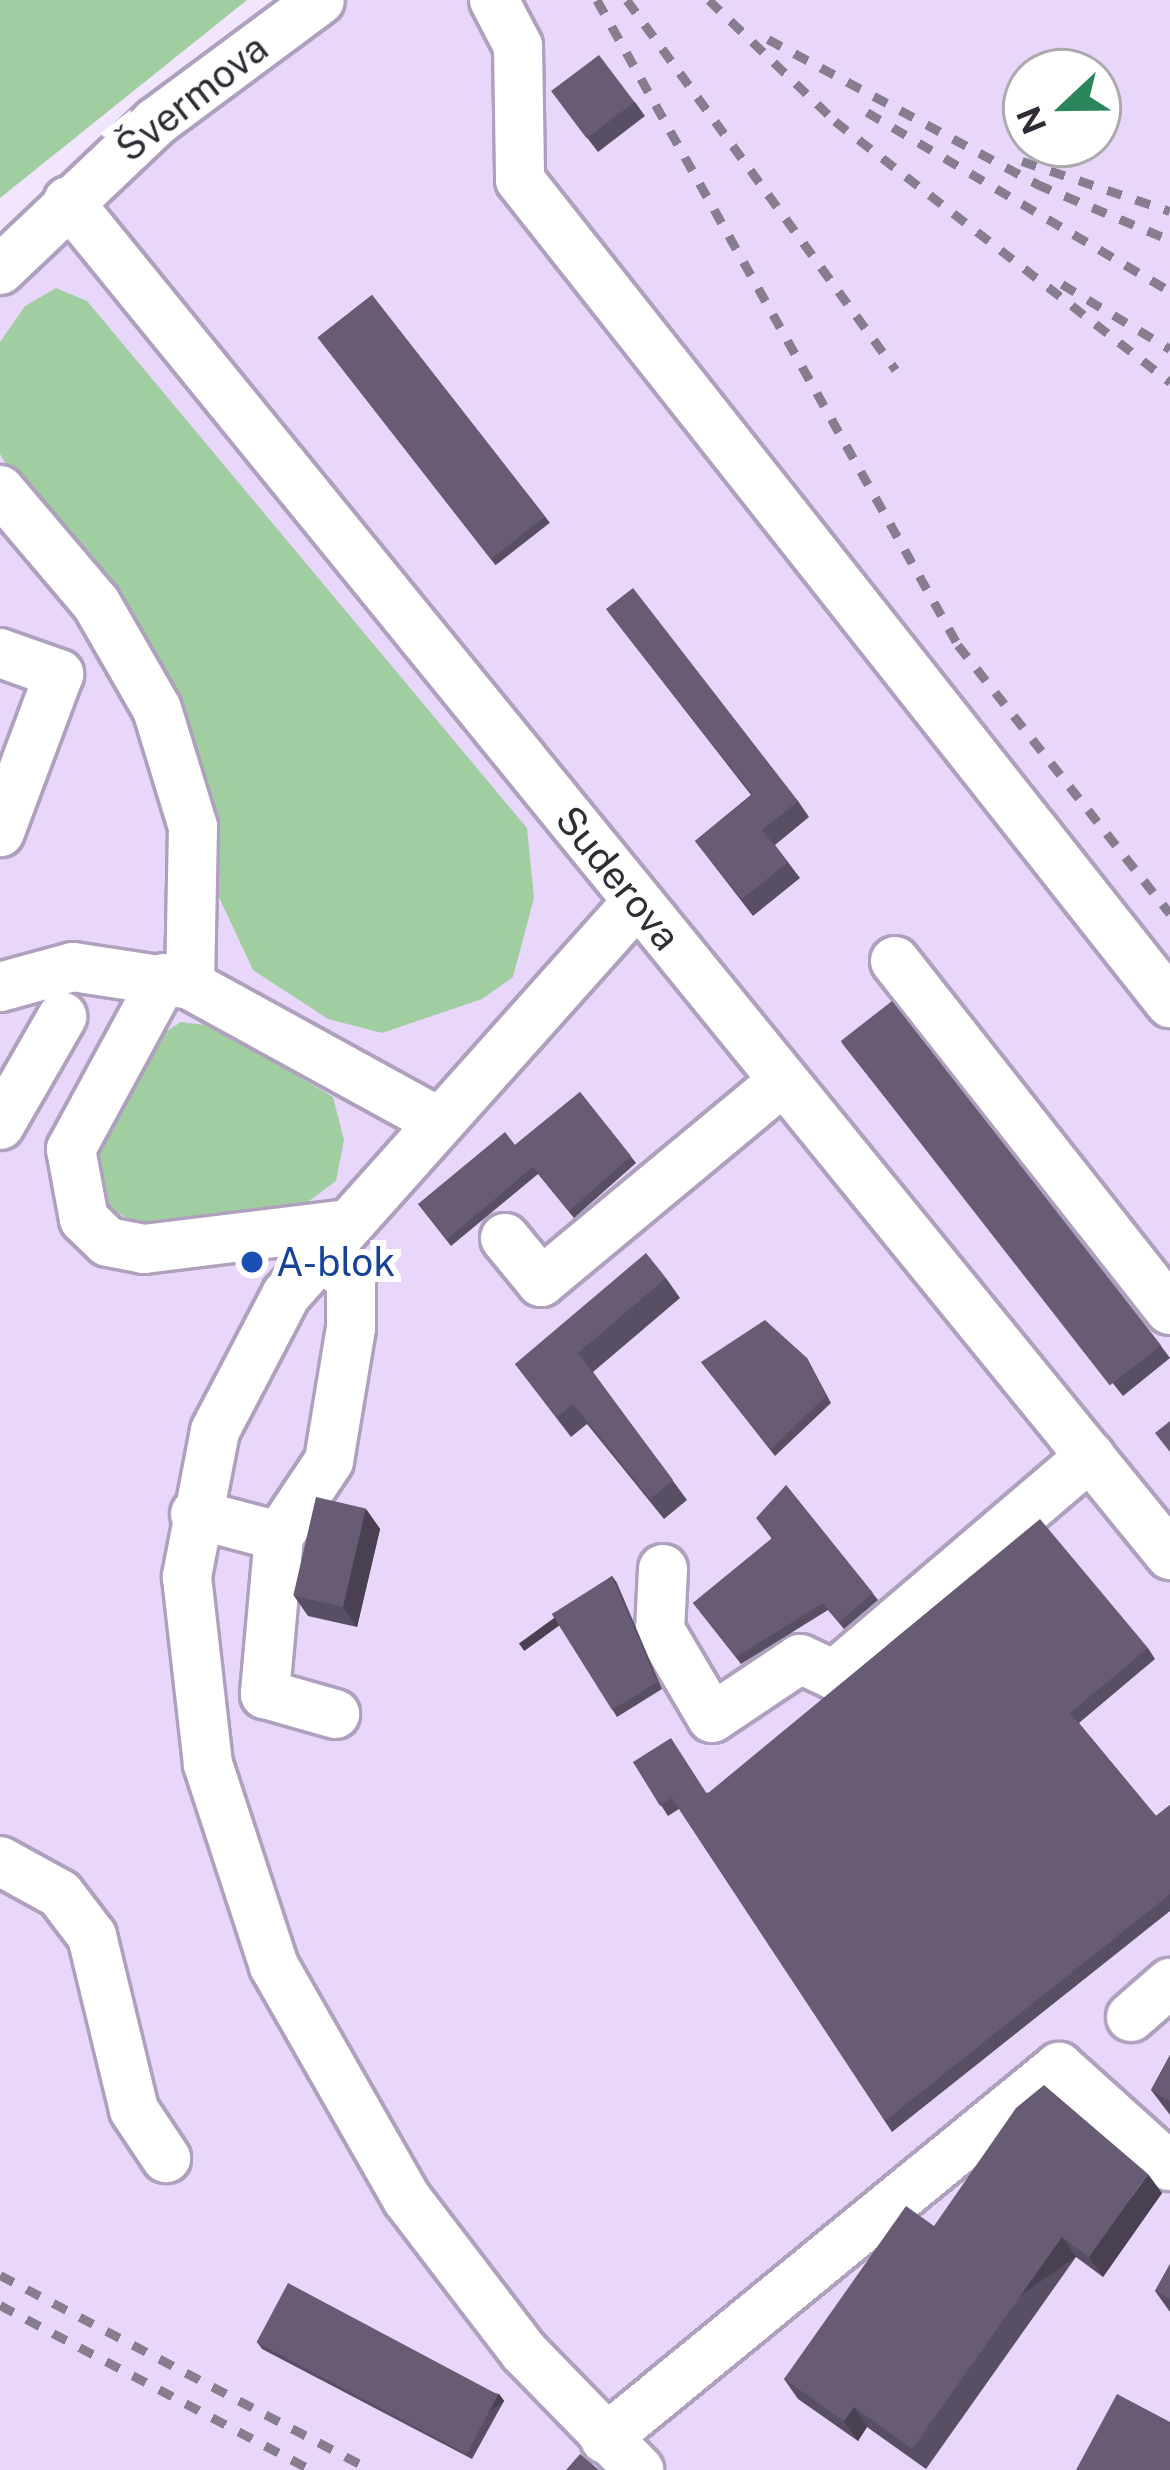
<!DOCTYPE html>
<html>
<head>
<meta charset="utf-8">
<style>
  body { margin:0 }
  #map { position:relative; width:1170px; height:2470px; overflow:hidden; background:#f1e6fd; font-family:"Public Sans",sans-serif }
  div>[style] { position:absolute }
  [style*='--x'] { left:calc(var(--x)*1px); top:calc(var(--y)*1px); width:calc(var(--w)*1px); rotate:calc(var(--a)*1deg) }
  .built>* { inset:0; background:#e9d7fb }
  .green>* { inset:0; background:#a1cea0 }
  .roads { filter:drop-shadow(3px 0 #afa1bd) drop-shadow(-3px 0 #afa1bd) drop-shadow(0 3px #afa1bd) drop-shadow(0 -3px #afa1bd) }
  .minor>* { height:48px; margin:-24px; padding:0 24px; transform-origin:24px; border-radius:24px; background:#fff }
  .rail>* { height:9px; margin-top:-4.5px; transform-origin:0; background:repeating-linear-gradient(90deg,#867e8f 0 15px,transparent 0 30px) }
  .wall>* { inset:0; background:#594f65; transform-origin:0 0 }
  .shaded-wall>* { inset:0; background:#494052; transform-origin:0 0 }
  .building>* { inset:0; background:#685c75; transform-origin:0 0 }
  .dots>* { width:33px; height:33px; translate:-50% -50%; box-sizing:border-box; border:6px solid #fff; border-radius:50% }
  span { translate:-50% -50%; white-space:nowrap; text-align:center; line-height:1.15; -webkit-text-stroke:12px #fff; paint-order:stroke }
  .street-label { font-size:39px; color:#312b36 }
  .transit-label { font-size:39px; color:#164399 }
  .left { translate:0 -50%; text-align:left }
  .north { position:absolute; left:1002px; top:48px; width:120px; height:120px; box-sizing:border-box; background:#fff; border:3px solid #adaaaf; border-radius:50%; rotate:248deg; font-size:33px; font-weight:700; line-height:48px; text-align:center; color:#312b36 }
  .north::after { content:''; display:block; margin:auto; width:42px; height:54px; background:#2a855b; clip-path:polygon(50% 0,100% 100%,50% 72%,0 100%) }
</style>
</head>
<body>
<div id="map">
  <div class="built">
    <i style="clip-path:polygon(evenodd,320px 0,1170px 0,1170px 2470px,0 2470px,0 270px,320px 0,1026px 72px,1098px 72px,1098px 144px,1026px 144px,1026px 72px)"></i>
  </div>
  <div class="green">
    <i style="clip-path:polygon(0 0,247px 0,0 198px)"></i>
    <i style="clip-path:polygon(56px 288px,87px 301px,527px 828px,534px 898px,513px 977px,482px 999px,382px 1033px,328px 1019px,253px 970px,217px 893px,203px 799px,0 454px,0 342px,25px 306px)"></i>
    <i style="clip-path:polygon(181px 1022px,214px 1026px,333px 1097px,344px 1140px,336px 1181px,305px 1204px,134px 1223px,97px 1199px,95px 1147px,159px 1036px)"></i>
  </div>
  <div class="roads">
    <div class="minor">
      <i style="--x:494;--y:0;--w:52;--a:62.4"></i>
      <i style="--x:518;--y:46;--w:134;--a:89.1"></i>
      <i style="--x:520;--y:180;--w:1049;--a:51.7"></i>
      <i style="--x:68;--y:201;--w:1746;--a:50.86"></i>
      <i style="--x:0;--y:270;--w:215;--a:-43.5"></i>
      <i style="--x:156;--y:122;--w:204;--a:-36.6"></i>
      <i style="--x:0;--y:490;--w:148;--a:49.7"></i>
      <i style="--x:96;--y:603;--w:122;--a:60.1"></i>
      <i style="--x:157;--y:709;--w:123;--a:73"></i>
      <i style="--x:193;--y:827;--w:158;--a:91.1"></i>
      <i style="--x:0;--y:653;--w:63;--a:19.6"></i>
      <i style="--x:59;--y:674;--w:169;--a:110.5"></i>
      <i style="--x:637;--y:902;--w:527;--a:131.77"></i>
      <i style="--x:286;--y:1295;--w:153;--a:117.6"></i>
      <i style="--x:215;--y:1431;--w:149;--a:100.9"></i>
      <i style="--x:187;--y:1577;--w:188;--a:83.6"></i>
      <i style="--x:208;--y:1764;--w:213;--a:71.9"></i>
      <i style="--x:274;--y:1966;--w:268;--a:60.3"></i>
      <i style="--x:407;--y:2199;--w:193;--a:52.6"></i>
      <i style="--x:524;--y:2352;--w:165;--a:45.7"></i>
      <i style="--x:895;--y:961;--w:444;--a:51.8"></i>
      <i style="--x:164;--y:978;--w:195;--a:118.5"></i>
      <i style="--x:71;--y:1149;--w:71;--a:79.5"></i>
      <i style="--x:84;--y:1219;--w:33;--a:44"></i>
      <i style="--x:108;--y:1242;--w:37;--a:11"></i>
      <i style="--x:144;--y:1249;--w:197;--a:-7"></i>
      <i style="--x:0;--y:987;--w:76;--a:-15.3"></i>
      <i style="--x:73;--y:967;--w:118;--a:8.7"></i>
      <i style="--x:190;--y:985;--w:278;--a:28.8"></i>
      <i style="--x:0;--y:1125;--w:125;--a:-60.1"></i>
      <i style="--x:505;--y:1238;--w:57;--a:50.7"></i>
      <i style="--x:541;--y:1282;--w:315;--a:-39.7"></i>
      <i style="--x:317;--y:1251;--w:45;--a:40.5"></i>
      <i style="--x:351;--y:1280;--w:48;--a:90"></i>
      <i style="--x:351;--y:1328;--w:135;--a:99.4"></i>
      <i style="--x:329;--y:1461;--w:90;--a:123.7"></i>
      <i style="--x:279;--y:1536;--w:159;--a:95.1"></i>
      <i style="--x:265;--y:1694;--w:73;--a:15.9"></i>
      <i style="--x:195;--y:1514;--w:87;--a:14.7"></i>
      <i style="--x:663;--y:1569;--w:61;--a:92.8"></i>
      <i style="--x:660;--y:1630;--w:102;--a:59.4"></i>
      <i style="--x:712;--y:1718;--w:106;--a:-33.8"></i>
      <i style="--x:800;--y:1659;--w:38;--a:25"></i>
      <i style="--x:834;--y:1675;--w:337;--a:-40.5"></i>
      <i style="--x:0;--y:1861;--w:68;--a:28.8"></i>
      <i style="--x:60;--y:1894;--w:53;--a:52.7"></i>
      <i style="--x:92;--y:1936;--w:179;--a:76.4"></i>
      <i style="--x:134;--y:2110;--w:58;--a:56.3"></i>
      <i style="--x:1131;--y:2017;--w:52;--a:-41.1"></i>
      <i style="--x:605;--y:2439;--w:587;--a:-39.33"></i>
      <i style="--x:1059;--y:2067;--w:148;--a:42"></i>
    </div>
  </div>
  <div class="rail">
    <i style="--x:597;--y:0;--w:739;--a:60.76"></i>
    <i style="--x:958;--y:645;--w:342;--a:51.7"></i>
    <i style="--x:627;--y:0;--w:457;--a:54"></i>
    <i style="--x:709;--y:0;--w:175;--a:43.8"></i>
    <i style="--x:835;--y:121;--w:425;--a:37.9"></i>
    <i style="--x:768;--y:39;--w:306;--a:28.3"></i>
    <i style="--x:1037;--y:184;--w:144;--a:22.8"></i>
    <i style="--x:867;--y:112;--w:352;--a:30.6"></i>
    <i style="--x:1022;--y:161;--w:156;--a:18.7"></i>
    <i style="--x:1062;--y:284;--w:126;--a:31"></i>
    <i style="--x:0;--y:2275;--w:419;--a:27.7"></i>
    <i style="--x:0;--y:2305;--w:353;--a:27.9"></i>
  </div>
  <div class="wall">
    <i style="clip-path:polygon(635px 102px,645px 116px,598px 152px,562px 105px)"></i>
    <i style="left:372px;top:295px;width:289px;height:69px;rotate:52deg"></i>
    <i style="clip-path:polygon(606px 609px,798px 801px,809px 817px,775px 845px,800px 878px,753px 916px,695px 841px,751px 795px)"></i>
    <i style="clip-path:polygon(841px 1042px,1161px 1346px,1170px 1358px,1123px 1396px)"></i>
    <i style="clip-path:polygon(580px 1092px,636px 1163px,574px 1218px,538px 1174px,451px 1246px,418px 1204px,515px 1145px)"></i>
    <i style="clip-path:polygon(666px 1278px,680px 1298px,593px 1372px,687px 1500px,664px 1519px,587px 1424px,571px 1437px,515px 1364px)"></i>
    <i style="clip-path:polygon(807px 1358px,831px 1403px,775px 1456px,701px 1362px)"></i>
    <i style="clip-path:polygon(786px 1485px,878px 1600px,844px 1629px,828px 1610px,741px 1664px,693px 1603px,771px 1539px)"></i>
    <i style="clip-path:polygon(366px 1509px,380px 1529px,357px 1627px,308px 1616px,294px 1596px)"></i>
    <i style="clip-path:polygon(617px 1583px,662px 1689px,617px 1717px,552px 1614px)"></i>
    <i style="clip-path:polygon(1148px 1648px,1155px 1659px,1079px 1723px,1156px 1816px,1170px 1805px,1170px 1911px,892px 2132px,679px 1809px,668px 1816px,633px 1762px,707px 1793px)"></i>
    <i style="clip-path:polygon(1170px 2055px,1170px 2115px,1151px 2090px)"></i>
    <i style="clip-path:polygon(1162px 2193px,1103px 2277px,1076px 2257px,926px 2469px,867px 2427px,858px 2441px,798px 2399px,784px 2379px,934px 2226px)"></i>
    <i style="clip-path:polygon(1170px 2264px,1170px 2312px,1155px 2291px)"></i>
    <i style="clip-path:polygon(257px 2342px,499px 2394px,504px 2401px,472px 2459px,262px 2349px)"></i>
  </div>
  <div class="shaded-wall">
    <i style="clip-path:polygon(366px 1509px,380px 1529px,357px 1627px,343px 1607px)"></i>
    <i style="left:612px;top:1576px;width:9px;height:115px;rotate:54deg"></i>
    <i style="clip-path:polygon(1148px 2174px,1162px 2193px,1103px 2277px,1089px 2257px)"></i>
    <i style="left:1062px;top:2237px;width:24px;height:260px;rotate:55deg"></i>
    <i style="left:499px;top:2394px;width:9px;height:66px;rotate:54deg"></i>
    <i style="clip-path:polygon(854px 2407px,867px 2427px,858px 2441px,844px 2421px)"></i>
  </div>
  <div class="building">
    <i style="left:599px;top:55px;width:59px;height:60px;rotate:53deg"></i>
    <i style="left:372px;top:295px;width:281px;height:69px;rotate:52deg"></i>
    <i style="clip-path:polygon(633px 588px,798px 801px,762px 830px,788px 862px,742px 899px,695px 841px,752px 794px,606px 609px)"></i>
    <i style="left:892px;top:1001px;width:437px;height:65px;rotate:52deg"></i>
    <i style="clip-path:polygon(580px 1092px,631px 1156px,569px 1211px,533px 1167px,447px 1239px,418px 1204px,505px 1132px,515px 1145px)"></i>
    <i style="clip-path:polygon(646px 1253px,666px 1278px,578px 1353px,673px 1480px,650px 1499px,573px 1404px,557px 1417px,515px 1364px)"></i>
    <i style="clip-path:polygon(765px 1320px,807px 1358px,826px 1396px,771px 1449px,701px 1362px)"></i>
    <i style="clip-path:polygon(1170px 1421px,1170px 1452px,1155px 1433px)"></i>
    <i style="clip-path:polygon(786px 1485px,873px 1593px,839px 1622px,823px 1603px,736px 1657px,693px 1603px,772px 1539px,756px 1518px)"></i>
    <i style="left:316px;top:1497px;width:51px;height:101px;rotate:13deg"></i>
    <i style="clip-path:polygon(1040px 1519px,1148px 1648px,1070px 1713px,1156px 1816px,1170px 1805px,1170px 1894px,885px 2121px,672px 1798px,660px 1806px,633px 1762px,671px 1738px,707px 1794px)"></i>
    <i style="clip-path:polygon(612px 1576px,657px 1682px,612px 1710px,552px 1614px)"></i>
    <i style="clip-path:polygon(1170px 2055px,1170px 2101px,1151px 2090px)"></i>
    <i style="clip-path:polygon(1044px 2085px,1148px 2174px,1089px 2257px,1062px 2237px,912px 2449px,854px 2407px,844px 2421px,784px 2379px,906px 2206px,934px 2226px,1016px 2108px)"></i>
    <i style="clip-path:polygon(1170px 2264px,1170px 2299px,1155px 2291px)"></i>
    <i style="left:288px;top:2283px;width:238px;height:67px;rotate:28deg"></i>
    <i style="clip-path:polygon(1117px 2394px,1170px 2422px,1170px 2470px,1076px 2470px)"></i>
    <i style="clip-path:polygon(580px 2454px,599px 2470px,566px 2470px)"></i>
  </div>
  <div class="dots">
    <i style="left:252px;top:1262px;background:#1a4fb4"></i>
  </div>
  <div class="street-label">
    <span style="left:192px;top:98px;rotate:-38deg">Švermova</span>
    <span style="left:618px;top:878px;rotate:51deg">Suderova</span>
  </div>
  <div class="transit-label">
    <span class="left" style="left:276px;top:1262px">A-blok</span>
  </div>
  <div class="north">N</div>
</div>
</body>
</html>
